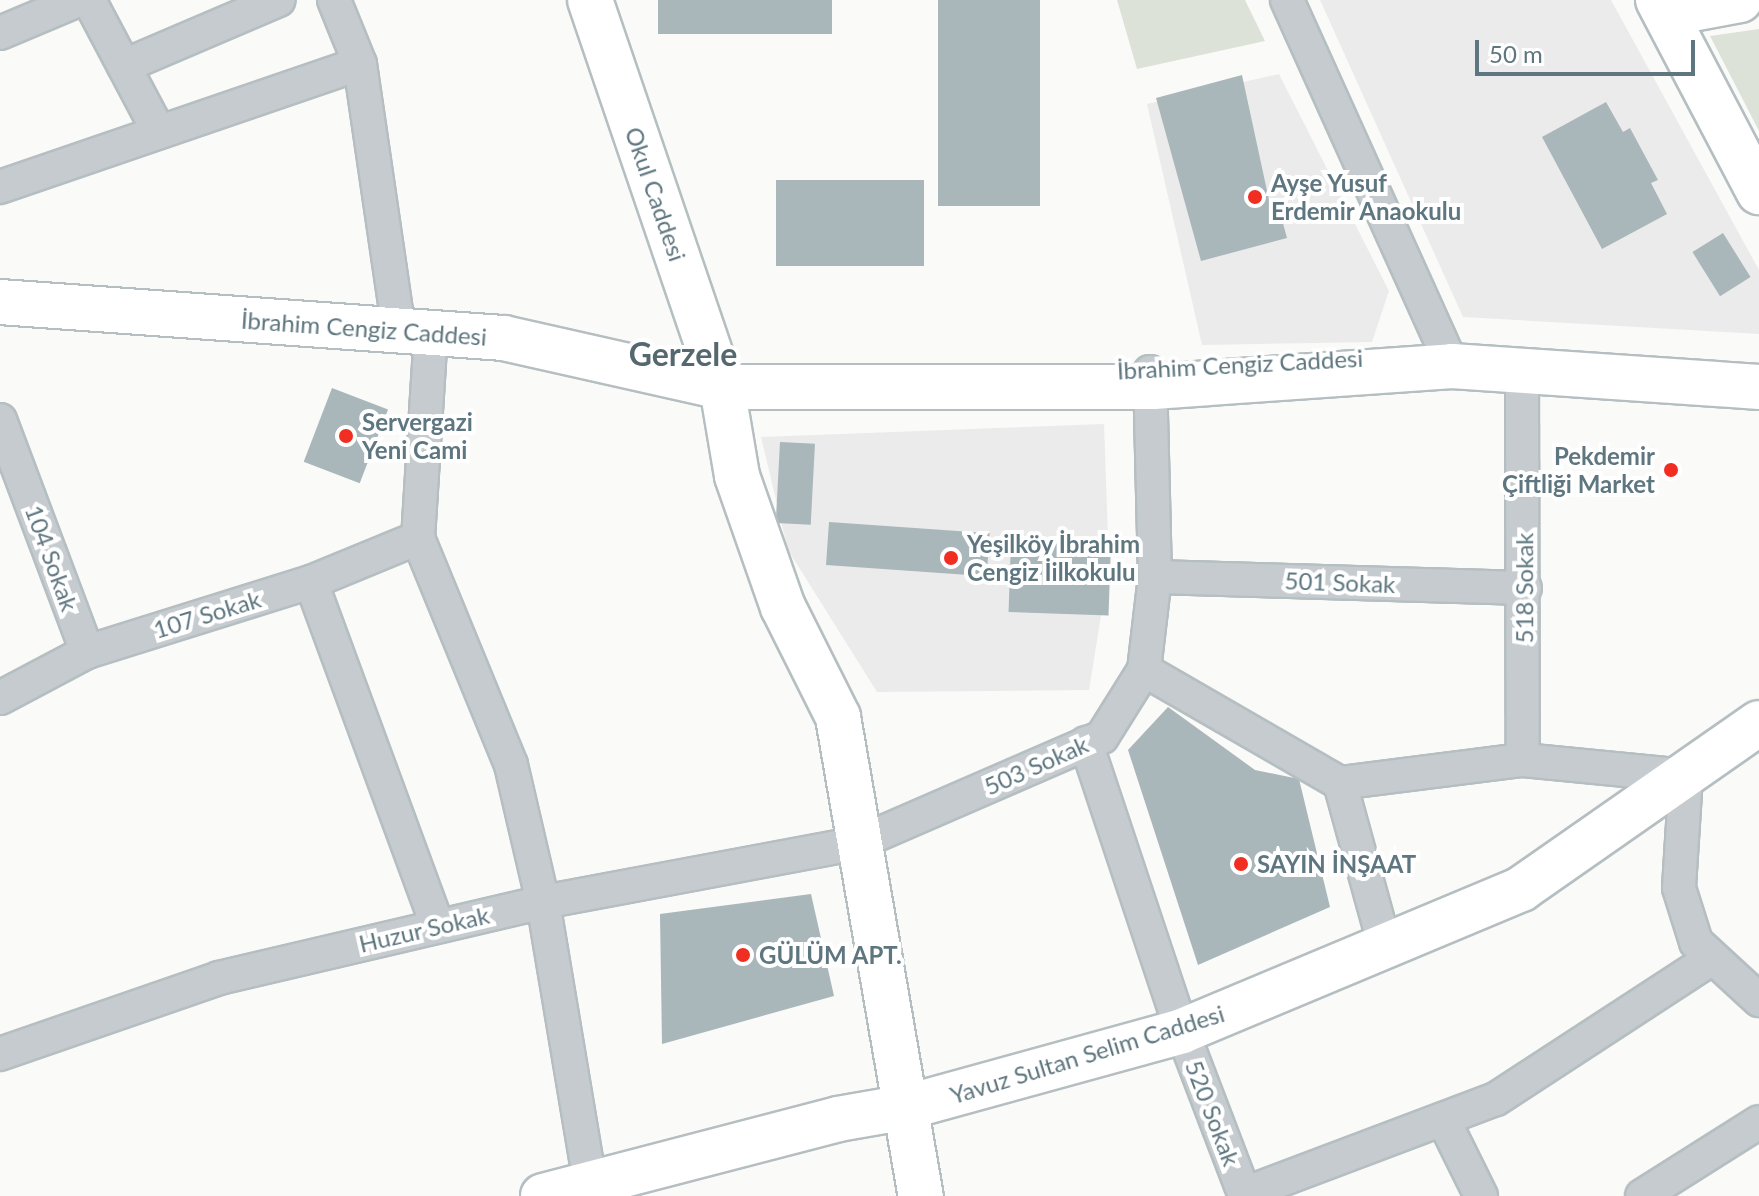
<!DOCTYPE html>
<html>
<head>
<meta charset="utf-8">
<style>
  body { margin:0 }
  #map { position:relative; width:1759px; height:1196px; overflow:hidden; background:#fafaf8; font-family:Lato,sans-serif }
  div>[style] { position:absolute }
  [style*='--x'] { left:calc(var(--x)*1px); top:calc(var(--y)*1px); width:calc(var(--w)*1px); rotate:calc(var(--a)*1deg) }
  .built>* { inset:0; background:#ebebeb }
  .green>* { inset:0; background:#dde2d8 }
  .building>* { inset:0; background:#a9b6ba; transform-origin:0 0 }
  .roads { filter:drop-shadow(2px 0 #b5bec1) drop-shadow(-2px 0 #b5bec1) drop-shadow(0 2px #b5bec1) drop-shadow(0 -2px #b5bec1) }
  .street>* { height:32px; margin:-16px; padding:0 16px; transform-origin:16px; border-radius:16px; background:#c5cbce }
  .secondary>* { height:44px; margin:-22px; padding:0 22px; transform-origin:22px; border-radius:22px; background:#fff }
  .dots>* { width:22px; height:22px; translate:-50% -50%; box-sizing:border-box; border:4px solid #fff; border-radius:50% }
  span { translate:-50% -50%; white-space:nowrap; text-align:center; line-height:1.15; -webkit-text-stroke:8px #fff; paint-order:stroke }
  .poi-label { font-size:24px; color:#5e767f; font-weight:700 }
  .left { translate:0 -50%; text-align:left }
  .right { translate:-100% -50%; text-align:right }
  .street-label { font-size:24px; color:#5e767f }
  .district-label { font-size:32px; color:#55686f; font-weight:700 }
  .scale { position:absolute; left:1475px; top:40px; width:220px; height:36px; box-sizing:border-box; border:4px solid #5e767f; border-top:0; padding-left:10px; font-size:24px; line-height:28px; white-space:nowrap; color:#5e767f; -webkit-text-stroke:6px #fff; paint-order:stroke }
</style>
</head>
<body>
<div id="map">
  <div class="built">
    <i style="clip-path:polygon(1320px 0,1611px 0,1759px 270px,1759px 334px,1463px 317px)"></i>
    <i style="clip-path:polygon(1279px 74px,1389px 291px,1372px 342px,1202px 345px,1147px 104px)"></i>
    <i style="clip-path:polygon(1104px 424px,1109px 566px,1089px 690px,877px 692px,788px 550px,761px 437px)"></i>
  </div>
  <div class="green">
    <i style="clip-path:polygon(1117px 0,1245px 0,1265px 41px,1137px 69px)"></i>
    <i style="clip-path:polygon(1759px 29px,1759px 131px,1710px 36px)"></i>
  </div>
  <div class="building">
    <i style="left:658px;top:0;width:174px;height:34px"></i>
    <i style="left:938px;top:0;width:102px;height:206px"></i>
    <i style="clip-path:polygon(1242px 75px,1269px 200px,1276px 198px,1287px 238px,1201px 261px,1156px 98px)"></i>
    <i style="clip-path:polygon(1606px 102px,1623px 132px,1630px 128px,1658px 180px,1651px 183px,1667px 214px,1602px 249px,1542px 137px)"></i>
    <i style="left:776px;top:180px;width:148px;height:86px"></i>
    <i style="left:1723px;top:233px;width:52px;height:36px;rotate:58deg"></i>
    <i style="left:332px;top:388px;width:60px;height:79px;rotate:21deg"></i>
    <i style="left:780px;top:442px;width:35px;height:81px;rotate:3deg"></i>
    <i style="left:829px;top:522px;width:161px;height:43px;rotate:4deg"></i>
    <i style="left:1011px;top:542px;width:100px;height:70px;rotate:2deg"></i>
    <i style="clip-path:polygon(1168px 707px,1255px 770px,1299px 779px,1330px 907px,1198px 965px,1128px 750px)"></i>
    <i style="clip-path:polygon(811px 894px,834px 996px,662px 1044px,660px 914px)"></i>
  </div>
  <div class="roads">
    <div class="street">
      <i style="--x:89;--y:0;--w:149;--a:62.1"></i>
      <i style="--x:334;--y:0;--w:69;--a:67.9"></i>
      <i style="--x:360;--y:64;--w:269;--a:81.7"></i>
      <i style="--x:1287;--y:0;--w:401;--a:65.7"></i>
      <i style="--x:0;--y:33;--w:85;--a:-22.9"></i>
      <i style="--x:124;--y:66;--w:168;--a:-23.1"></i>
      <i style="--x:0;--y:187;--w:380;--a:-18.9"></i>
      <i style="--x:431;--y:332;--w:206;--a:93.6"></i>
      <i style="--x:418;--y:538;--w:245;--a:67.7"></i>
      <i style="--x:511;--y:765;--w:141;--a:76.9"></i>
      <i style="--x:543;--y:902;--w:298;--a:80.5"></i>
      <i style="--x:1522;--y:368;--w:392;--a:89.9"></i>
      <i style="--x:0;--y:420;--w:248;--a:69.4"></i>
      <i style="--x:1155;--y:577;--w:370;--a:1.7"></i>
      <i style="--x:311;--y:582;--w:365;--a:69.8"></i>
      <i style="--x:1144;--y:670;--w:226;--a:30"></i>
      <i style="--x:1340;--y:783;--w:184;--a:-7.2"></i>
      <i style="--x:1523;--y:760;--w:164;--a:5.6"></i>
      <i style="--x:1686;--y:776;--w:112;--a:93.6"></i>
      <i style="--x:1679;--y:888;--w:57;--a:72.5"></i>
      <i style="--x:1696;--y:942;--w:86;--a:42.6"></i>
      <i style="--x:0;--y:698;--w:98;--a:-27.9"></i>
      <i style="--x:87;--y:652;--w:235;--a:-17.4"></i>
      <i style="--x:311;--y:582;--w:116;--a:-22.4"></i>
      <i style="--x:1086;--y:743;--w:304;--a:71.6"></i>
      <i style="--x:1182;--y:1031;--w:177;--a:69.1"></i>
      <i style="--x:1340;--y:783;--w:173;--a:74.6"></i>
      <i style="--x:0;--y:1054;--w:232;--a:-19.1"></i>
      <i style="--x:219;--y:978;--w:333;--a:-13.2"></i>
      <i style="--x:543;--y:902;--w:320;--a:-10.6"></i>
      <i style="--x:858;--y:843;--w:266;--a:-23.5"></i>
      <i style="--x:1102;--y:737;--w:79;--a:-57.9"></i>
      <i style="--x:1144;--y:670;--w:94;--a:-83.3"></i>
      <i style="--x:1155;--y:577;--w:205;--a:-91.4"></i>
      <i style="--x:1443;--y:1119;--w:86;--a:63.7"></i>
      <i style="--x:1244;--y:1194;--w:269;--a:-20.7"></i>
      <i style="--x:1496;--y:1099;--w:257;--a:-33.1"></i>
      <i style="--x:1642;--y:1196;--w:138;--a:-32.3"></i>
    </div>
    <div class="secondary">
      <i style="--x:590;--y:0;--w:409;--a:71.2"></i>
      <i style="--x:722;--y:387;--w:90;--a:80.4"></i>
      <i style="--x:737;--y:476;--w:139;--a:70.7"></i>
      <i style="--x:783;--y:607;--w:123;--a:63.4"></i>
      <i style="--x:838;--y:717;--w:486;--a:80.2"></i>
      <i style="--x:1658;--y:0;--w:217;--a:62.3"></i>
      <i style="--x:1666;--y:14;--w:75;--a:-10.7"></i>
      <i style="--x:0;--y:302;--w:505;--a:4.09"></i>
      <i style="--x:504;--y:338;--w:223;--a:12.7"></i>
      <i style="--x:722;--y:387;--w:431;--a:0"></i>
      <i style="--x:1153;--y:387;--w:300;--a:-4"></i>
      <i style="--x:1452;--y:366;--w:308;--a:3.9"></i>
      <i style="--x:543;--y:1196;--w:305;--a:-14.6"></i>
      <i style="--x:838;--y:1119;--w:70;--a:-9.9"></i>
      <i style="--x:907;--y:1107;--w:285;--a:-15.4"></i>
      <i style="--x:1182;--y:1031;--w:368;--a:-22.7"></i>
      <i style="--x:1521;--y:889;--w:290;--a:-34.9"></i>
    </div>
  </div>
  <div class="dots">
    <i style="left:1255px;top:197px;background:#f02e21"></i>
    <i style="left:346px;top:436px;background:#f02e21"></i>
    <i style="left:1671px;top:470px;background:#f02e21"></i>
    <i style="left:951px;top:558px;background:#f02e21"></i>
    <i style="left:1241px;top:864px;background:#f02e21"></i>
    <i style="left:743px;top:955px;background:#f02e21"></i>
  </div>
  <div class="poi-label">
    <span class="left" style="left:1271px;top:197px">Ayşe Yusuf<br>Erdemir Anaokulu</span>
    <span class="left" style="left:362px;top:436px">Servergazi<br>Yeni Cami</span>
    <span class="right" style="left:1655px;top:470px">Pekdemir<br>Çiftliği Market</span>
    <span class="left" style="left:967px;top:558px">Yeşilköy İbrahim<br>Cengiz İilkokulu</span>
    <span class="left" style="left:1257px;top:864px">SAYIN İNŞAAT</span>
    <span class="left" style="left:759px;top:955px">GÜLÜM APT.</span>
  </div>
  <div class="street-label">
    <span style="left:656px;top:194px;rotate:71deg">Okul Caddesi</span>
    <span style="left:364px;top:328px;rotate:4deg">İbrahim Cengiz Caddesi</span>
    <span style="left:1240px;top:364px;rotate:-3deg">İbrahim Cengiz Caddesi</span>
    <span style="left:52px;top:558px;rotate:70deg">104 Sokak</span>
    <span style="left:1340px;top:582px;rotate:2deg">501 Sokak</span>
    <span style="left:1524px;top:588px;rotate:-90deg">518 Sokak</span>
    <span style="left:207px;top:614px;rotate:-17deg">107 Sokak</span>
    <span style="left:1036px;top:765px;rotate:-24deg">503 Sokak</span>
    <span style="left:424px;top:929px;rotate:-13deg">Huzur Sokak</span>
    <span style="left:1087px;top:1054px;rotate:-17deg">Yavuz Sultan Selim Caddesi</span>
    <span style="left:1213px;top:1113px;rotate:69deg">520 Sokak</span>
  </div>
  <div class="district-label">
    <span style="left:683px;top:354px">Gerzele</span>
  </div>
  <div class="scale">50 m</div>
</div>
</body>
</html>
